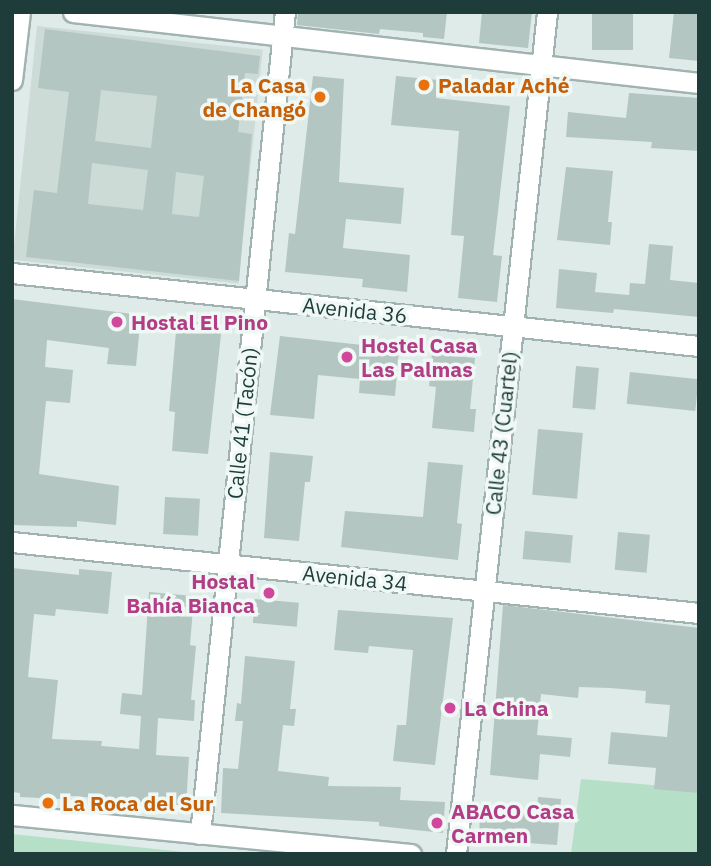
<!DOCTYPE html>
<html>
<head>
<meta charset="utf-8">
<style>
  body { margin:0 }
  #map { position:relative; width:711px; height:866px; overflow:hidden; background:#deebe8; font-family:"IBM Plex Sans",sans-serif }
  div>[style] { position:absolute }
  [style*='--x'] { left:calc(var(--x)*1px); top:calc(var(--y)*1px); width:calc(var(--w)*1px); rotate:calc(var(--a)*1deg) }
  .built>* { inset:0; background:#cddbd7; transform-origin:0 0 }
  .green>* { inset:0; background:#b5dfc7 }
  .building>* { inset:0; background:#b4c6c1; transform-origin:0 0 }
  .roads { filter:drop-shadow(2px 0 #a1b3b0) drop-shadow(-2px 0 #a1b3b0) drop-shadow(0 2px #a1b3b0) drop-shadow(0 -2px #a1b3b0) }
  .minor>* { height:19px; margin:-9.5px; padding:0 9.5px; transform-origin:9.5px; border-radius:9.5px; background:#fff }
  .dots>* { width:19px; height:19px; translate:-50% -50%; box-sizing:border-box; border:4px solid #eff8f5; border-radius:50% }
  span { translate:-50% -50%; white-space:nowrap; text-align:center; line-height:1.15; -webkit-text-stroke:7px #eff8f5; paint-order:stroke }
  .food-label { font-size:21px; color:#c56008; font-weight:700 }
  .right { translate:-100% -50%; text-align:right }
  .left { translate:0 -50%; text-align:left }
  .street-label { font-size:21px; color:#1e3c39 }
  .hotel-label { font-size:21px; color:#b23c85; font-weight:700 }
  .frame { position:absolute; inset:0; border:14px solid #1e3c39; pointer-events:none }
</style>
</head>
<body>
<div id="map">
  <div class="built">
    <i style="left:37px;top:26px;width:227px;height:235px;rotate:6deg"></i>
  </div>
  <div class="green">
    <i style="clip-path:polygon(581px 779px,699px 789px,699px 854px,571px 854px)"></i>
    <i style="clip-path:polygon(12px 834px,184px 852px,198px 854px,12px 854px)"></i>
  </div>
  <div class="building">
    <i style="clip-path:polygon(298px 12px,447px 12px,444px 39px,423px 37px,423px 33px,380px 29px,379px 34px,297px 25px)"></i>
    <i style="clip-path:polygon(482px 12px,532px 12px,528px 48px,479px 43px)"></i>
    <i style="left:592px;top:12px;width:41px;height:38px"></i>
    <i style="clip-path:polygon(674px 12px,699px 12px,699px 61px,669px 58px)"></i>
    <i style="clip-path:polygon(evenodd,45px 29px,260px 56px,258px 74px,245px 73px,238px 132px,252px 134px,239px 281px,26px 257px,34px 190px,57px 193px,69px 92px,38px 88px,45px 29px,101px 90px,157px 96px,151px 148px,95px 141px,101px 90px,45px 29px,92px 163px,148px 170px,143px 210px,88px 204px,92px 163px,45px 29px,176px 172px,204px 176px,199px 217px,172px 214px,176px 172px)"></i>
    <i style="clip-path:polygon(313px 76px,344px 79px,339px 182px,404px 188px,401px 224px,346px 219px,343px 248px,410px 255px,407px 292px,362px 287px,363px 279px,285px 272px,289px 233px,295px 234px)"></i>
    <i style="clip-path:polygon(396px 76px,438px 80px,436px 98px,510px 106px,493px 255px,502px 256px,497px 302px,458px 298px,464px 236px,451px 235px,459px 131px,391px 125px)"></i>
    <i style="clip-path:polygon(629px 93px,699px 98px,699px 151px,651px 148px,652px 142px,566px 137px,568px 112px,626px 118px)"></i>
    <i style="clip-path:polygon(566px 167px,613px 171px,608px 222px,612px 222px,610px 245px,557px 240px)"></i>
    <i style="clip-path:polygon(649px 244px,673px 246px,670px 280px,699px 283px,699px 317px,614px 309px,613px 313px,556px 308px,559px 269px,597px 273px,595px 292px,629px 295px,630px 283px,645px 284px)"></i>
    <i style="clip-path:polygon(12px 299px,141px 315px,136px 366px,107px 364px,109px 348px,47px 340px,45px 367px,73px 370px,70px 403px,46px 401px,39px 474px,119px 486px,116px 525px,77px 521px,77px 527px,12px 525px)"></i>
    <i style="clip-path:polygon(177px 320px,222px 325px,208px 454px,172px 451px,175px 412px,169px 411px)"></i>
    <i style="clip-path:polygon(280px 336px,399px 349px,395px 396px,359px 393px,360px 379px,318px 375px,314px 419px,270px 415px)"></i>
    <i style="clip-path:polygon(432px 354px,475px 358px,470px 409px,476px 409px,474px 432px,432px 428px,436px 387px,429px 386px)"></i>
    <i style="left:576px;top:366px;width:23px;height:42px;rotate:5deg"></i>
    <i style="left:630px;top:372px;width:69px;height:32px;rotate:6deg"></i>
    <i style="left:538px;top:429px;width:45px;height:66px;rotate:5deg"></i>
    <i style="clip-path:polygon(270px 452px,313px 456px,310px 482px,305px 482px,299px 541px,264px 538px)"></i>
    <i style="clip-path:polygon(428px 462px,463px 465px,457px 523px,462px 524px,458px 560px,341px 547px,345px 511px,423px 517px)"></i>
    <i style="left:165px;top:497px;width:35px;height:37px;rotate:3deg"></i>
    <i style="left:525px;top:531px;width:48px;height:28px;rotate:5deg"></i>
    <i style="left:618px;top:532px;width:32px;height:38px;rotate:5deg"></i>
    <i style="clip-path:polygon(12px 568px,79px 575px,79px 569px,112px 572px,108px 614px,56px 609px,55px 616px,34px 614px,28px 677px,58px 680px,52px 739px,102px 741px,101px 746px,139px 749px,141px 716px,120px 714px,122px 693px,142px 695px,149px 592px,194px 596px,190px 645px,196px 646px,191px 700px,195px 700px,194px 721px,158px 718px,156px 755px,189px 757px,186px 806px,61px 795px,61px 799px,20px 797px,20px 793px,12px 792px)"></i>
    <i style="left:255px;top:599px;width:44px;height:24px;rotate:5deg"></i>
    <i style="clip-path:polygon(503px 605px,699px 628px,699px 793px,654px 789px,656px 768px,608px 764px,611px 732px,667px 737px,670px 705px,645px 703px,646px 691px,610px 688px,579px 687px,578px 698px,541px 694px,537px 735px,572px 738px,570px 757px,540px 754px,538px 780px,490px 775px)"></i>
    <i style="clip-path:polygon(338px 610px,453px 618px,435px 765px,393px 761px,397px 725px,406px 725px,413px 650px,369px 646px,368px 653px,334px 650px)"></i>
    <i style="clip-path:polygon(245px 656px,295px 661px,290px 709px,296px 709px,294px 726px,283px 725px,278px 771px,329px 777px,328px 786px,401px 787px,400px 800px,445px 802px,443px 833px,379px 826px,379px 822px,221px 813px,223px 768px,238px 769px,243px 721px,235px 721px,237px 703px,241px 704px)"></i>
    <i style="clip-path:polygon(538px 797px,561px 799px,557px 845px,479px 840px,480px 811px,537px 814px)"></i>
  </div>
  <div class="roads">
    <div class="minor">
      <i style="--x:73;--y:12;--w:630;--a:6.47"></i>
      <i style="--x:12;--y:80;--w:68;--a:-83.3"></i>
      <i style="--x:12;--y:273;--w:691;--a:6.07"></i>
      <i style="--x:12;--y:542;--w:691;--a:5.9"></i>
      <i style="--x:12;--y:815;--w:401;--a:5.6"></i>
      <i style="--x:200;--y:834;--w:826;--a:-84.1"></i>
      <i style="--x:456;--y:854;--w:847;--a:-83.83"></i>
    </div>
  </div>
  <div class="dots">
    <i style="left:424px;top:85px;background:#e8710a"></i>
    <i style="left:320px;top:97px;background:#e8710a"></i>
    <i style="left:117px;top:322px;background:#d1479c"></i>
    <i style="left:347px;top:357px;background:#d1479c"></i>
    <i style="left:269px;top:593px;background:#d1479c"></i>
    <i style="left:450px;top:708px;background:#d1479c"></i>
    <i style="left:48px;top:803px;background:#e8710a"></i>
    <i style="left:437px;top:823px;background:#d1479c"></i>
  </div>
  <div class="food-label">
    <span class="right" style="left:306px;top:97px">La Casa<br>de Changó</span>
    <span class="left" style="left:438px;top:85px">Paladar Aché</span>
    <span class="left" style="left:62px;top:803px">La Roca del Sur</span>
  </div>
  <div class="street-label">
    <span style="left:355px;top:310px;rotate:6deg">Avenida 36</span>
    <span style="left:242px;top:423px;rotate:-84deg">Calle 41 (Tacón)</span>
    <span style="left:501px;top:433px;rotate:-84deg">Calle 43 (Cuartel)</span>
    <span style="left:355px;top:578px;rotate:6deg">Avenida 34</span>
  </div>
  <div class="hotel-label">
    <span class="left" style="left:131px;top:322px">Hostal El Pino</span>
    <span class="left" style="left:361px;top:357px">Hostel Casa<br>Las Palmas</span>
    <span class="right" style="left:255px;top:593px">Hostal<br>Bahía Bianca</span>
    <span class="left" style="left:464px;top:708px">La China</span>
    <span class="left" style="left:451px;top:823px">ABACO Casa<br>Carmen</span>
  </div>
  <div class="frame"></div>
</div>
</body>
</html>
